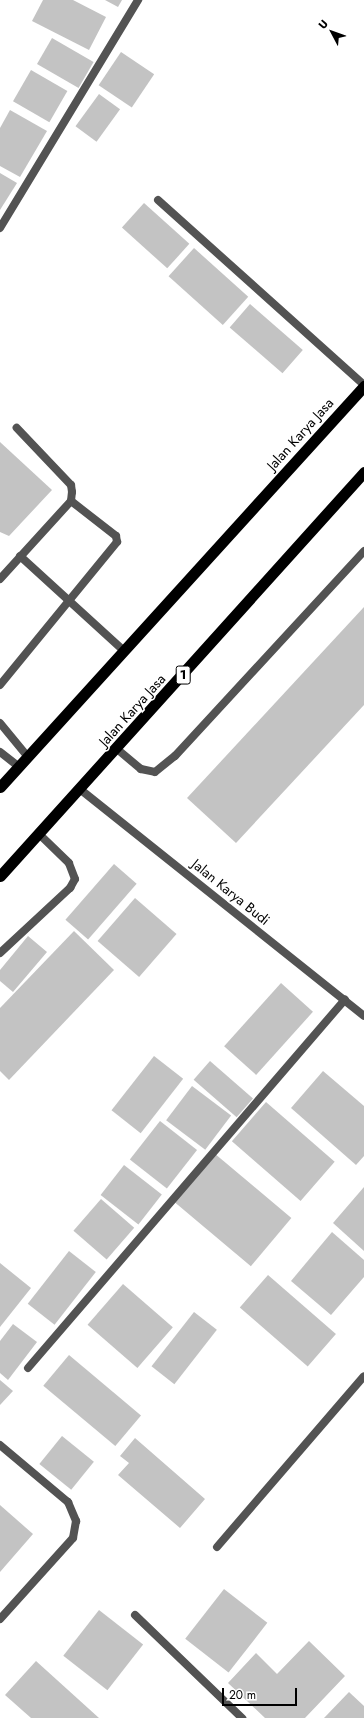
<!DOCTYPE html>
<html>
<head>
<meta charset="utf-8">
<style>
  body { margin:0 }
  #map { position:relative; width:364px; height:1718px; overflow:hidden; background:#fff; font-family:Jost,sans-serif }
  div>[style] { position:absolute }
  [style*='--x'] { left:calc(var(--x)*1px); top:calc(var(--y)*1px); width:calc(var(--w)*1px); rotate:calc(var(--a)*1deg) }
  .building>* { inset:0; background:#c3c3c3; transform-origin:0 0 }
  .service>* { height:8px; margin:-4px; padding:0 4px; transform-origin:4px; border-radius:4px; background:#535353 }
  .minor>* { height:8px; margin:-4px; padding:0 4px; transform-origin:4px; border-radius:4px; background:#535353 }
  .trunk>* { height:11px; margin:-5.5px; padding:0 5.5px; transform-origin:5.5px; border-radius:5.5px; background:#000 }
  span { translate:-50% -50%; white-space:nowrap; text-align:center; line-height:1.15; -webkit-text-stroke:3px #fff; paint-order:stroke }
  .shield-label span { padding:1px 3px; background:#fff; border:1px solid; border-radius:3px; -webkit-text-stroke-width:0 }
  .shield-label { font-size:13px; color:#000; font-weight:700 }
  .street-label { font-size:14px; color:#000 }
  .north { position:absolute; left:312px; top:12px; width:40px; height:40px; -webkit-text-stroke:3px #fff; paint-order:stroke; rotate:311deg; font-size:11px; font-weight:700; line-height:16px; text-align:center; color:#000 }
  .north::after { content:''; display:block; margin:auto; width:14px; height:18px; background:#000; clip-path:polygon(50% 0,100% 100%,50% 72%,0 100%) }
  .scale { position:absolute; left:222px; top:1688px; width:75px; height:18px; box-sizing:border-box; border:2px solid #000; border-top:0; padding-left:5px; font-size:12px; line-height:14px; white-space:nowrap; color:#000; -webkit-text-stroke:3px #fff; paint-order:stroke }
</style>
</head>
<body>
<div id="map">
  <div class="building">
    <i style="clip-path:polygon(43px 0,73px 0,106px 17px,89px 50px,32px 21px)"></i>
    <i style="clip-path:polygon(105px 0,122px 0,118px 7px)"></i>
    <i style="left:52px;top:38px;width:48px;height:30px;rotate:30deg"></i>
    <i style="left:121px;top:52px;width:40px;height:40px;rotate:34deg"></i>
    <i style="left:31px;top:70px;width:42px;height:36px;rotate:30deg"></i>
    <i style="left:99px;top:94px;width:26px;height:40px;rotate:36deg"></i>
    <i style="clip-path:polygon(10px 110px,47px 131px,20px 177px,0 166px,0 128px)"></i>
    <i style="clip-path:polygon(0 173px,17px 183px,0 210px)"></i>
    <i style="left:144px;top:203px;width:61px;height:33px;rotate:42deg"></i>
    <i style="left:194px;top:248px;width:73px;height:38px;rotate:42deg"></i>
    <i style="left:250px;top:304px;width:70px;height:31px;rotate:41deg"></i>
    <i style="clip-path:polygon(0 442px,52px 490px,9px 536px,0 532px)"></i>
    <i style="clip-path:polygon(364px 607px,364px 705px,236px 843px,187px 798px)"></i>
    <i style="left:114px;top:864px;width:30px;height:74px;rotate:41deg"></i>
    <i style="left:135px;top:898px;width:55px;height:57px;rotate:41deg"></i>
    <i style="clip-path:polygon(74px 931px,114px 970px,9px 1080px,0 1071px,0 1008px)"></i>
    <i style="clip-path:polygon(28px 936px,47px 952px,13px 992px,0 981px,0 970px)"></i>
    <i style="left:281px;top:983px;width:43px;height:85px;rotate:42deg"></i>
    <i style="left:154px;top:1056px;width:37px;height:69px;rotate:38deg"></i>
    <i style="left:210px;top:1061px;width:57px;height:25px;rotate:41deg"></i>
    <i style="clip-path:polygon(323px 1071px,364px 1106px,364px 1156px,356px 1165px,291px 1108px)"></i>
    <i style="left:192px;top:1086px;width:49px;height:43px;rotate:37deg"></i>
    <i style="left:266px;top:1102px;width:91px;height:52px;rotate:41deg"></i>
    <i style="left:160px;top:1121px;width:47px;height:49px;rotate:38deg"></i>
    <i style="left:214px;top:1153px;width:101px;height:63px;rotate:40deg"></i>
    <i style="left:124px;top:1165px;width:48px;height:38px;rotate:38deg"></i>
    <i style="clip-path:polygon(364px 1187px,364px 1251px,333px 1223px)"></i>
    <i style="left:101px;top:1199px;width:44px;height:42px;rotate:41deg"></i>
    <i style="clip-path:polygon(332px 1232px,364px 1260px,364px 1277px,331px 1315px,291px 1281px)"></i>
    <i style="left:69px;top:1251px;width:34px;height:67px;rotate:38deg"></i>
    <i style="clip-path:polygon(0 1263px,31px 1288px,0 1327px)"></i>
    <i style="left:268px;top:1275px;width:90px;height:43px;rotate:41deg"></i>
    <i style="left:123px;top:1284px;width:66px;height:54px;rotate:41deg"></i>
    <i style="left:194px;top:1312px;width:29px;height:69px;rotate:38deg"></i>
    <i style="clip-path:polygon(13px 1324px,37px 1342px,8px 1380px,0 1373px,0 1341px)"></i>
    <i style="left:69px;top:1355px;width:94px;height:40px;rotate:40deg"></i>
    <i style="clip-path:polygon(0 1380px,13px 1391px,0 1405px)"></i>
    <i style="left:62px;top:1436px;width:41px;height:36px;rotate:39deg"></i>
    <i style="clip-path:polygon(135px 1438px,205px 1499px,180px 1528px,118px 1475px,129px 1463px,120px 1456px)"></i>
    <i style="clip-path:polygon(0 1505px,33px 1534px,0 1572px)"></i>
    <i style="left:224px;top:1589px;width:55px;height:63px;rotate:38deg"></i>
    <i style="left:99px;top:1610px;width:56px;height:58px;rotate:38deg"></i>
    <i style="clip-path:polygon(309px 1641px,345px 1676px,305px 1718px,265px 1718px,228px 1683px,256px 1653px,277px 1674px)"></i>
    <i style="clip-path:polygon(36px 1661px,99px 1718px,31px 1718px,5px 1695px)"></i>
    <i style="clip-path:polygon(349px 1692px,364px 1706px,364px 1718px,324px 1718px)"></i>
  </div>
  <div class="service">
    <i style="--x:158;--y:200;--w:277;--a:41.9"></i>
    <i style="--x:20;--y:556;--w:141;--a:42.4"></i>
    <i style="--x:0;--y:579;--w:105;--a:-47.7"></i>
    <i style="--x:71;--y:501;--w:9;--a:-84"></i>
    <i style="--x:72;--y:492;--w:7;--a:-98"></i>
    <i style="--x:71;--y:485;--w:79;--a:-133.5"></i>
    <i style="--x:0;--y:685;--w:185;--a:-50.7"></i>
    <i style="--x:117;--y:542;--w:6;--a:-99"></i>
    <i style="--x:116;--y:536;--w:57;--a:-142.1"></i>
    <i style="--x:0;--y:723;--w:44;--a:50.5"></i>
    <i style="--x:117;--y:749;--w:31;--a:40"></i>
    <i style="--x:141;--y:769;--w:14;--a:12"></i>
    <i style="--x:155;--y:772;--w:26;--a:-39"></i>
    <i style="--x:175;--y:756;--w:279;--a:-47.3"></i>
    <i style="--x:0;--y:953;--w:96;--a:-42.9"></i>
    <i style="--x:70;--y:888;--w:10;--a:-61"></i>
    <i style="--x:75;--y:879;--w:17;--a:-111"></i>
    <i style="--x:69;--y:863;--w:40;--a:-136"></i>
  </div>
  <div class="minor">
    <i style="--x:0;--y:228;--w:267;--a:-58.8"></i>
    <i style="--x:0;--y:752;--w:24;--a:38"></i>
    <i style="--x:81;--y:790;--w:362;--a:38.6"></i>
    <i style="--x:28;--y:1368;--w:486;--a:-49.3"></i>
    <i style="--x:0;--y:1445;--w:89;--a:40"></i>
    <i style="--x:68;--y:1502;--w:21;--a:67"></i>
    <i style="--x:76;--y:1521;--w:17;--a:100"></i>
    <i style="--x:73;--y:1538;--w:109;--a:132"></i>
    <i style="--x:217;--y:1547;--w:225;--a:-49.3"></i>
    <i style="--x:135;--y:1615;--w:149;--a:43.9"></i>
  </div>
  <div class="trunk">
    <i style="--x:0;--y:787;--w:542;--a:-47.77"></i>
    <i style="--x:0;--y:876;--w:544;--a:-47.98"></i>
  </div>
  <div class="shield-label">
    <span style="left:183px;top:675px">1</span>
  </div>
  <div class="street-label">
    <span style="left:300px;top:434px;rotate:-48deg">Jalan Karya Jasa</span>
    <span style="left:132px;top:710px;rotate:-48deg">Jalan Karya Jasa</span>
    <span style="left:231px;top:892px;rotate:39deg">Jalan Karya Budi</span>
  </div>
  <div class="north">U</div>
  <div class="scale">20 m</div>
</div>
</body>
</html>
